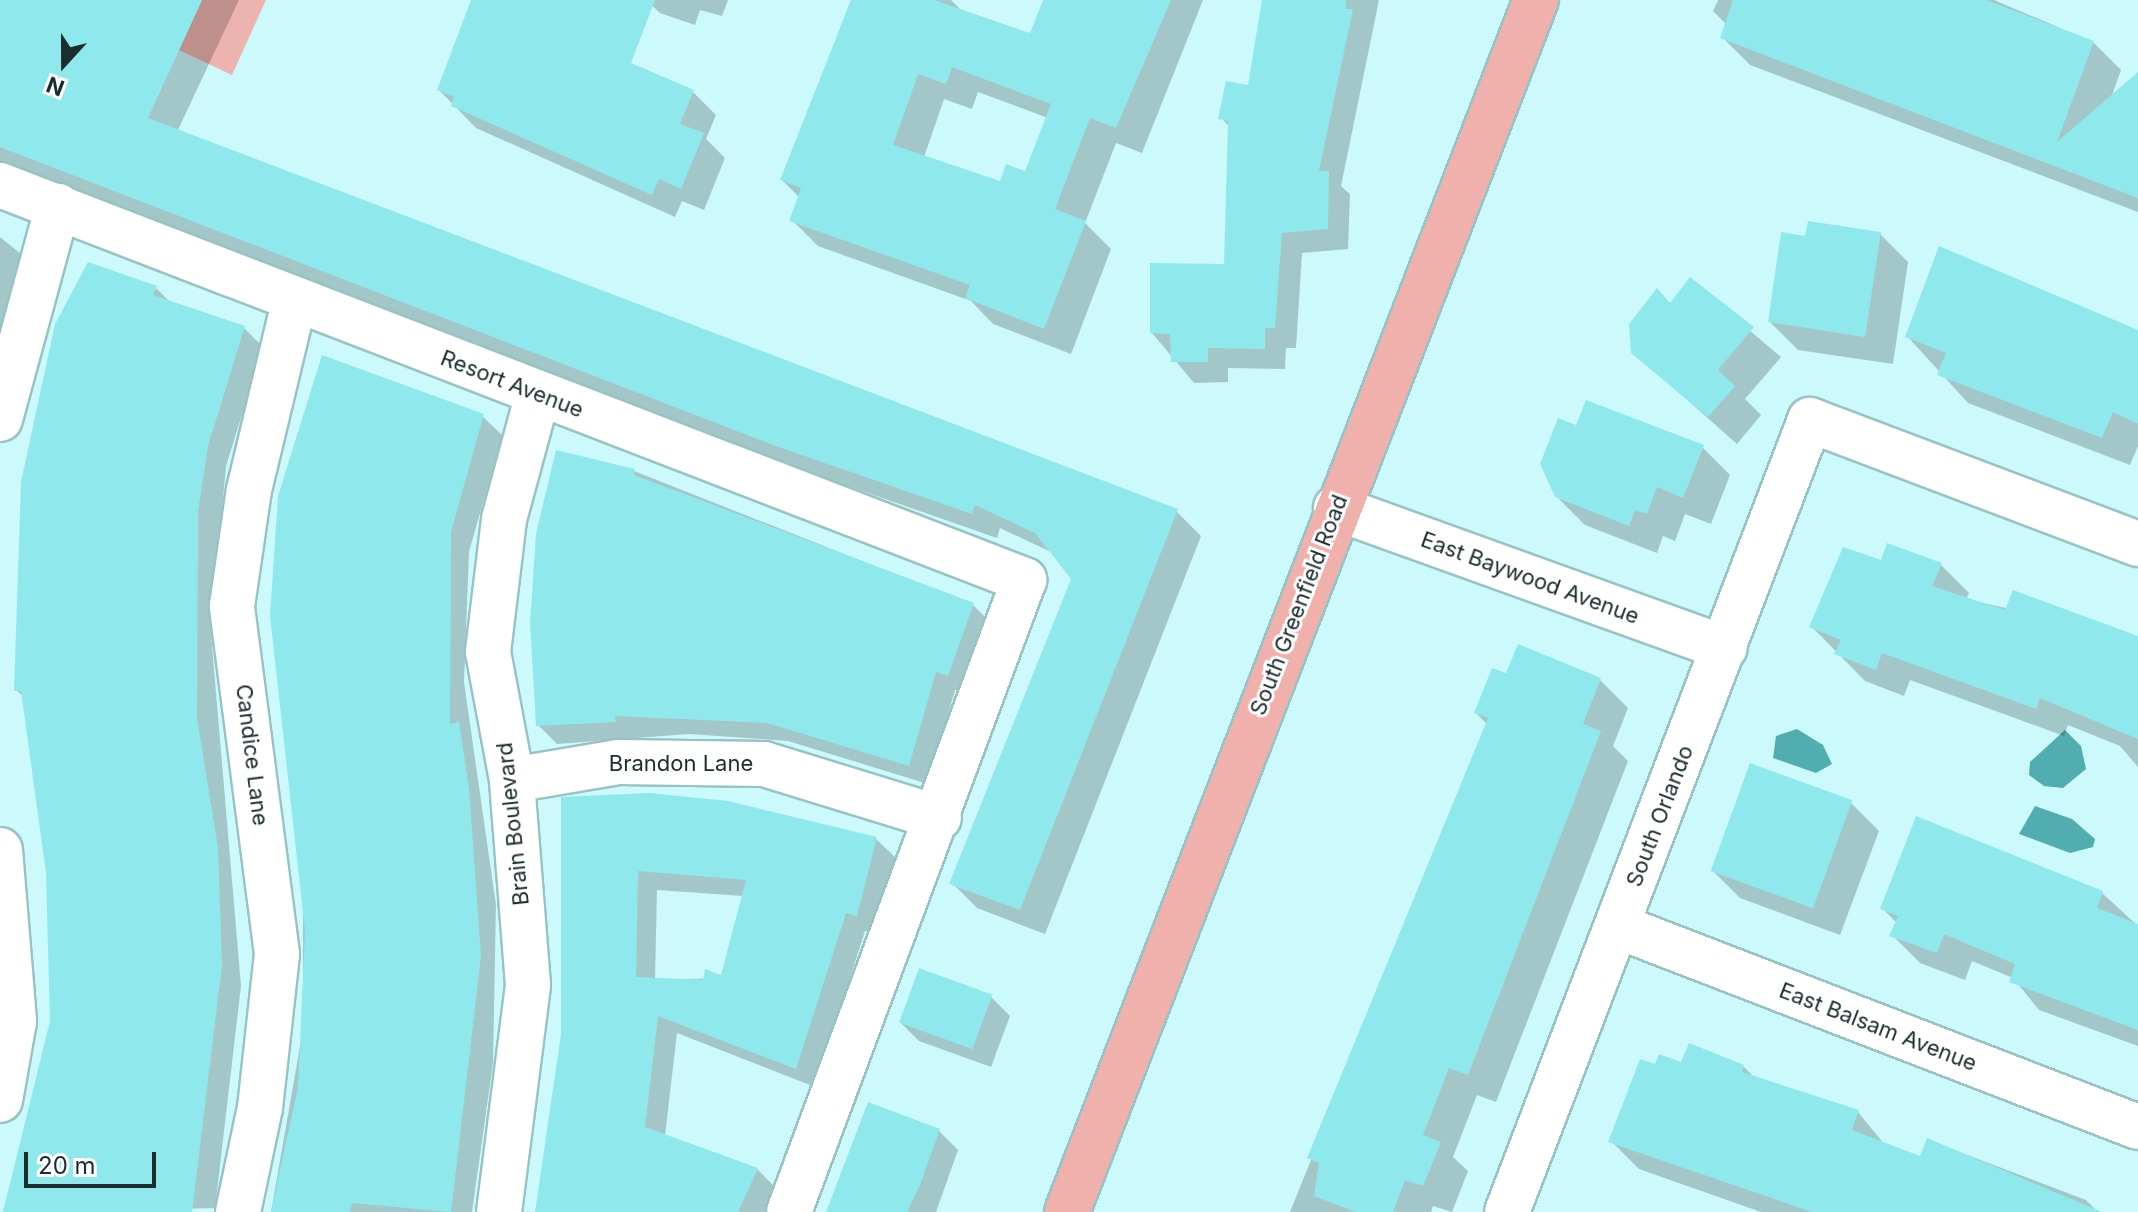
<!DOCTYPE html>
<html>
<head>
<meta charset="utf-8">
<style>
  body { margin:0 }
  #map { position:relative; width:2138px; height:1212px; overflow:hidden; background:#ccf9fb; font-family:Inter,sans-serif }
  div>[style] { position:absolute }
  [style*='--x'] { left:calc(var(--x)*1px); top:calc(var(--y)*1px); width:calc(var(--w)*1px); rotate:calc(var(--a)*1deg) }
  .green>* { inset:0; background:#edb4af }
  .water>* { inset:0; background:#52adb1 }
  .shadow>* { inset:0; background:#0003 }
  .building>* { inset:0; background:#8fe9ec; transform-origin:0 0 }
  .roads { filter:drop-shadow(2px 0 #97c3c4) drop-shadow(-2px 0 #97c3c4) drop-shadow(0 2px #97c3c4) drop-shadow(0 -2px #97c3c4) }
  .minor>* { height:44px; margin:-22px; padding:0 22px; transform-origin:22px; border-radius:22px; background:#fff }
  .major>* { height:44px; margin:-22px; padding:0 22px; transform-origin:22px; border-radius:22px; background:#f0b1ad }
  span { translate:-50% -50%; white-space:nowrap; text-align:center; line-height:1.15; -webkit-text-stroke:6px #fff; paint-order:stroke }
  .street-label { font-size:22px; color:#1b2d2e }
  .north { position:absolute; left:24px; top:24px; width:80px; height:80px; -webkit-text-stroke:6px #fff; paint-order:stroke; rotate:201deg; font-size:22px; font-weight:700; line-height:32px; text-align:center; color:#1b2d2e }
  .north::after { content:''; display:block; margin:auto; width:28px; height:36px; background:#1b2d2e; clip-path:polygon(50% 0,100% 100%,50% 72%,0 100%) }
  .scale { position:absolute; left:24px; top:1152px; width:132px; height:36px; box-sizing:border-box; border:4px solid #1b2d2e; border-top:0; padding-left:10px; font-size:24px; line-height:28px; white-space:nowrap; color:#1b2d2e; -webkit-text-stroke:6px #fff; paint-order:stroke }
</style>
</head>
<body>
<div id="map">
  <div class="green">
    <i style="clip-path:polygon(202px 0,266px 0,232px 75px,179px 50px)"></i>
  </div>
  <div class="water">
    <i style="clip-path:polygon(1797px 729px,1823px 745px,1832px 764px,1816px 773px,1773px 758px,1776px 736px)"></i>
    <i style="clip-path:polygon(2065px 730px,2081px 746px,2086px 769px,2063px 788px,2044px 786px,2029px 775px,2030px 762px)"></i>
    <i style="clip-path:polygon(2035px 806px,2072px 819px,2095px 839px,2093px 847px,2070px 853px,2019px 834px)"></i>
  </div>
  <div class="shadow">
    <i style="clip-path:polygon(0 0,239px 0,177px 132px,1176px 511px,1201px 536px,1045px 934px,977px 908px,952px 883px,1073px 579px,1053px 553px,1000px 528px,997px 538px,802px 470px,0 161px)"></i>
    <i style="clip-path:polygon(474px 0,507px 0,538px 23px,693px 92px,716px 115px,706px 139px,725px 158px,704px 210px,682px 201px,675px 217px,476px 128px,439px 90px)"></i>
    <i style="clip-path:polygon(646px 0,728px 0,722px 16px,700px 10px,695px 25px,660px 13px)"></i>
    <i style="clip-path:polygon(evenodd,851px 0,951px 0,963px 12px,1031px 35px,1045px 0,1203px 0,1142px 153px,1116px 143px,1085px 223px,1111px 249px,1071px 354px,993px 324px,971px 301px,818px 246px,792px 220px,800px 198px,782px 180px,851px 0,978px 92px,1048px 118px,1026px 174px,1001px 184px,924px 157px,944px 99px,972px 109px,978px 92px)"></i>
    <i style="clip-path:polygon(1264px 0,1379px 0,1341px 186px,1350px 194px,1348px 249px,1302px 253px,1296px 348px,1286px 348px,1285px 369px,1228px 368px,1228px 382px,1194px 383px,1152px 333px,1226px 266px,1230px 127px,1221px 118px,1250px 88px)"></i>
    <i style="clip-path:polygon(1718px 0,1994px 0,2093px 42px,2121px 70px,2111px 98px,2138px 75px,2138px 212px,1750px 65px,1722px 37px,1726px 24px,1713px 11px)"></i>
    <i style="clip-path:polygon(1880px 234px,1908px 262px,1893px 364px,1798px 350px,1770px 322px,1807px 238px)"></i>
    <i style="clip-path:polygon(0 237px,26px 258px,0 330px)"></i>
    <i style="clip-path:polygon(1690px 280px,1781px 357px,1745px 399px,1761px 415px,1737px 444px,1633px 352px)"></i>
    <i style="clip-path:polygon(156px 288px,171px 303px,244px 328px,263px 347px,226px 466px,211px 634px,241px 986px,216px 1200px,223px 1208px,3px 1212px,52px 1021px,48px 872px,25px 698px,16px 690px,23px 482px)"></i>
    <i style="clip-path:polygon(2138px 331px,2138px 446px,2130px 465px,1968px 403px,1907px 336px)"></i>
    <i style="clip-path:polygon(482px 416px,502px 435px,469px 552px,464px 682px,496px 905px,493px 1063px,472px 1212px,271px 1212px,303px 1029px,303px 856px)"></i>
    <i style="clip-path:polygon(1577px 427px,1702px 447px,1730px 475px,1711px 524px,1685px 514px,1675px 541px,1663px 536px,1657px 553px,1585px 525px,1556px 496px)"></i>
    <i style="clip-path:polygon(634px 471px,973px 605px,992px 624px,967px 694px,955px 690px,928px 784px,788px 741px,689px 734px,557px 744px,538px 725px)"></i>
    <i style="clip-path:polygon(1882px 563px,1941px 565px,1969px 593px,1966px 599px,2138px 638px,2138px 767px,2120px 746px,2068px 725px,2064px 736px,1910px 680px,1904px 696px,1865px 681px,1811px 626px)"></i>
    <i style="clip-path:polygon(1507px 676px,1600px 680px,1628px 708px,1613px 746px,1628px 761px,1496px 1102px,1477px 1095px,1453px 1157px,1468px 1171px,1452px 1212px,1433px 1206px,1431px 1212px,1290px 1212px,1487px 724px,1476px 713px)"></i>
    <i style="clip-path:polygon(evenodd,563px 799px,876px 839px,896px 858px,876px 934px,865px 931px,815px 1087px,677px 1033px,665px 1136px,757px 1169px,776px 1188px,767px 1212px,537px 1212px,563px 1034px,563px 799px,657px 890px,743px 896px,723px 978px,655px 980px,657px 890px)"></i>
    <i style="clip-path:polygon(1851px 803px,1879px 831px,1840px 935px,1740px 898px,1712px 870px)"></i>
    <i style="clip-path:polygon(2102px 893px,2138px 926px,2138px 1046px,2039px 1010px,2013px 978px,1972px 961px,1965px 980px,1920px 963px,1892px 935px,1897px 923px,1883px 909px)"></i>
    <i style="clip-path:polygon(991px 997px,1010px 1016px,991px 1067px,919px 1041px,900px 1022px)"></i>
    <i style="clip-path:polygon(1743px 1066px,1755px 1078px,1858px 1112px,1885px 1145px,1921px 1158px,1928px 1140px,2086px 1200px,2098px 1212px,1761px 1212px,1639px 1169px,1611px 1141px,1656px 1067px)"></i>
    <i style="clip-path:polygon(939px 1131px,958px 1150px,936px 1212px,829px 1212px)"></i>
  </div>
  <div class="building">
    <i style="clip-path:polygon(0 0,202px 0,148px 118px,1178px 509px,1020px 910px,949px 884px,1071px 579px,1035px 533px,975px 505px,972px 514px,776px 446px,0 147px)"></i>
    <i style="clip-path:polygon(471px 0,655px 0,631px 63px,694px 90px,680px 124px,704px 133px,681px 189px,659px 179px,652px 195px,451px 106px,454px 97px,437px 90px)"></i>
    <i style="clip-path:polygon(evenodd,851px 0,934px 0,1030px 33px,1043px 0,1171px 0,1116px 128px,1090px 118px,1055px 209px,1086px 221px,1044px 329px,965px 298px,970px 285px,789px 221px,801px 188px,780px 180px,851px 0,952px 67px,1051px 104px,1025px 171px,1006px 164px,1000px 181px,893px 145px,918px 74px,946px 84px,952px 67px)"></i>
    <i style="clip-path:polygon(1262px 0,1346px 0,1346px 9px,1353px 9px,1319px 171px,1329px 171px,1328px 229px,1282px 233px,1275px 328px,1265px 328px,1265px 349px,1208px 348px,1208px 362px,1171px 362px,1170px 334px,1150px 333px,1150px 263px,1224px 264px,1228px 121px,1218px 119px,1226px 81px,1248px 85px)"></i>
    <i style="clip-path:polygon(1733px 0,1986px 0,2094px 41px,2057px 142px,2138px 72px,2138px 198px,1720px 38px)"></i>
    <i style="clip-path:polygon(1808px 221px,1881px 232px,1865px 337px,1768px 322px,1781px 232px,1805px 236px)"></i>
    <i style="clip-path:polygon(1939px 246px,2138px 330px,2138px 424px,2113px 412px,2102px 438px,1937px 375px,1946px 353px,1905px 337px)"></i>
    <i style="clip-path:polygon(88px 262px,157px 286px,153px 295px,245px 326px,208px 446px,198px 512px,197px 718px,218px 848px,222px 965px,192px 1212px,3px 1212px,50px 1021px,46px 873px,21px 691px,14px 691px,21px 482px,55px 324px)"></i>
    <i style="clip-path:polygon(1690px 277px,1754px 327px,1718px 370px,1735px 386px,1708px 417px,1631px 353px,1629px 324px,1657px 288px,1670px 303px)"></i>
    <i style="clip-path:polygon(322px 355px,484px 414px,451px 532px,450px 724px,459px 722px,469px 788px,481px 956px,451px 1212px,352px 1203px,350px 1212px,271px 1212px,298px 1087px,305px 931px,270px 616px,278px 496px)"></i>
    <i style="clip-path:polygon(1586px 400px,1704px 445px,1683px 498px,1657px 487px,1647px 514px,1635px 510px,1629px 526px,1555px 497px,1540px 464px,1558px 418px,1576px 425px)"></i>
    <i style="clip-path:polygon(556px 450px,635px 469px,634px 475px,974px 603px,948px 676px,936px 672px,909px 766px,767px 723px,615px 716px,616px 722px,536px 726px,530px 623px,536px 534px)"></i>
    <i style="clip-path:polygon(1887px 543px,1942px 563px,1932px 586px,2005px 610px,2013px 590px,2138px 636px,2138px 739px,2040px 698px,2036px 709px,1882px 653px,1876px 670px,1834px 654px,1841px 640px,1809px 627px,1843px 547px,1881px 560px)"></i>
    <i style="clip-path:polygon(1518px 644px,1601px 678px,1583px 724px,1601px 731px,1468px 1075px,1449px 1068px,1423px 1135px,1441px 1142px,1423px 1186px,1405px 1180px,1393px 1212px,1356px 1212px,1314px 1196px,1319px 1163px,1307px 1158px,1488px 718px,1474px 713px,1492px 668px,1506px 673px)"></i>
    <i style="left:1750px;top:763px;width:109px;height:115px;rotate:20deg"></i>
    <i style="clip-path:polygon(evenodd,650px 793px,728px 801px,877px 837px,857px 916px,846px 913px,796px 1069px,658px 1016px,645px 1127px,758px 1168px,738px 1212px,535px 1212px,561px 1034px,561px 797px,650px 793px,638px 871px,746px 880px,721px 975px,705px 969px,703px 980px,636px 977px,638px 871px)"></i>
    <i style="clip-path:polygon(1916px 816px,2103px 891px,2097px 908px,2138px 924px,2138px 1030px,2009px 982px,2015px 964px,1944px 934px,1937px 953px,1889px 936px,1898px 916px,1880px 909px)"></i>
    <i style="left:919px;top:968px;width:78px;height:58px;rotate:20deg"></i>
    <i style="clip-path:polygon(1689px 1043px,1744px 1065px,1742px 1072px,1859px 1110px,1852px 1130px,1920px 1156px,1927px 1138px,2102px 1212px,1812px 1212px,1608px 1142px,1640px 1059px,1655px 1064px,1659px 1054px,1681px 1062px)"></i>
    <i style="clip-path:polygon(868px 1102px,940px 1129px,920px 1185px,907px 1212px,826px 1212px)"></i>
  </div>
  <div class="roads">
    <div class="minor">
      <i style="--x:0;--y:185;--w:1098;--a:21.09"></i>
      <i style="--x:1024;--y:580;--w:674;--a:110.4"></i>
      <i style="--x:0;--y:419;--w:221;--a:-74.8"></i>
      <i style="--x:1336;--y:508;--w:413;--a:19.8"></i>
      <i style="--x:512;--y:780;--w:108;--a:-9.6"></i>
      <i style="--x:618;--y:762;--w:146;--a:0.8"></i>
      <i style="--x:764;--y:764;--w:183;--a:17.1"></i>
      <i style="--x:0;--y:850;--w:172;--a:85.3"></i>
      <i style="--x:14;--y:1021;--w:80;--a:100"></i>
      <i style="--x:1617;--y:926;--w:558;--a:21.1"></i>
      <i style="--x:238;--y:1212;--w:106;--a:-78.1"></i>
      <i style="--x:260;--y:1108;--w:155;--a:-83.7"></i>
      <i style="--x:277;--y:954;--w:351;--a:-97.4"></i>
      <i style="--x:232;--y:606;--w:117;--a:-81.7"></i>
      <i style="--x:249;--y:490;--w:193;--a:-76.5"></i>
      <i style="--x:499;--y:1212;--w:229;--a:-82.7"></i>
      <i style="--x:528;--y:985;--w:206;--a:-94.5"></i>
      <i style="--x:512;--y:780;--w:130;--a:-100.6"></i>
      <i style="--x:488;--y:652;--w:134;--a:-83.1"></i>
      <i style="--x:504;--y:519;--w:130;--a:-74.8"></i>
      <i style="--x:1507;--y:1212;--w:848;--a:-69.06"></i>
      <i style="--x:1810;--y:420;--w:351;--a:20.7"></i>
    </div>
    <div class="major">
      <i style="--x:1067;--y:1212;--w:1300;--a:-68.85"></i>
    </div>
  </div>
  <div class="street-label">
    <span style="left:512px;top:384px;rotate:21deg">Resort Avenue</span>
    <span style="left:1530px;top:578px;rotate:20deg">East Baywood Avenue</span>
    <span style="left:1299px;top:605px;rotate:-69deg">South Greenfield Road</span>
    <span style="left:252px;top:755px;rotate:83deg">Candice Lane</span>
    <span style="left:681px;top:764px">Brandon Lane</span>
    <span style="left:1660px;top:816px;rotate:-69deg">South Orlando</span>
    <span style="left:513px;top:824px;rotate:-96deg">Brain Boulevard</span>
    <span style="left:1878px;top:1027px;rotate:21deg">East Balsam Avenue</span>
  </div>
  <div class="north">N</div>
  <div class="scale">20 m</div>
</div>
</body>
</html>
